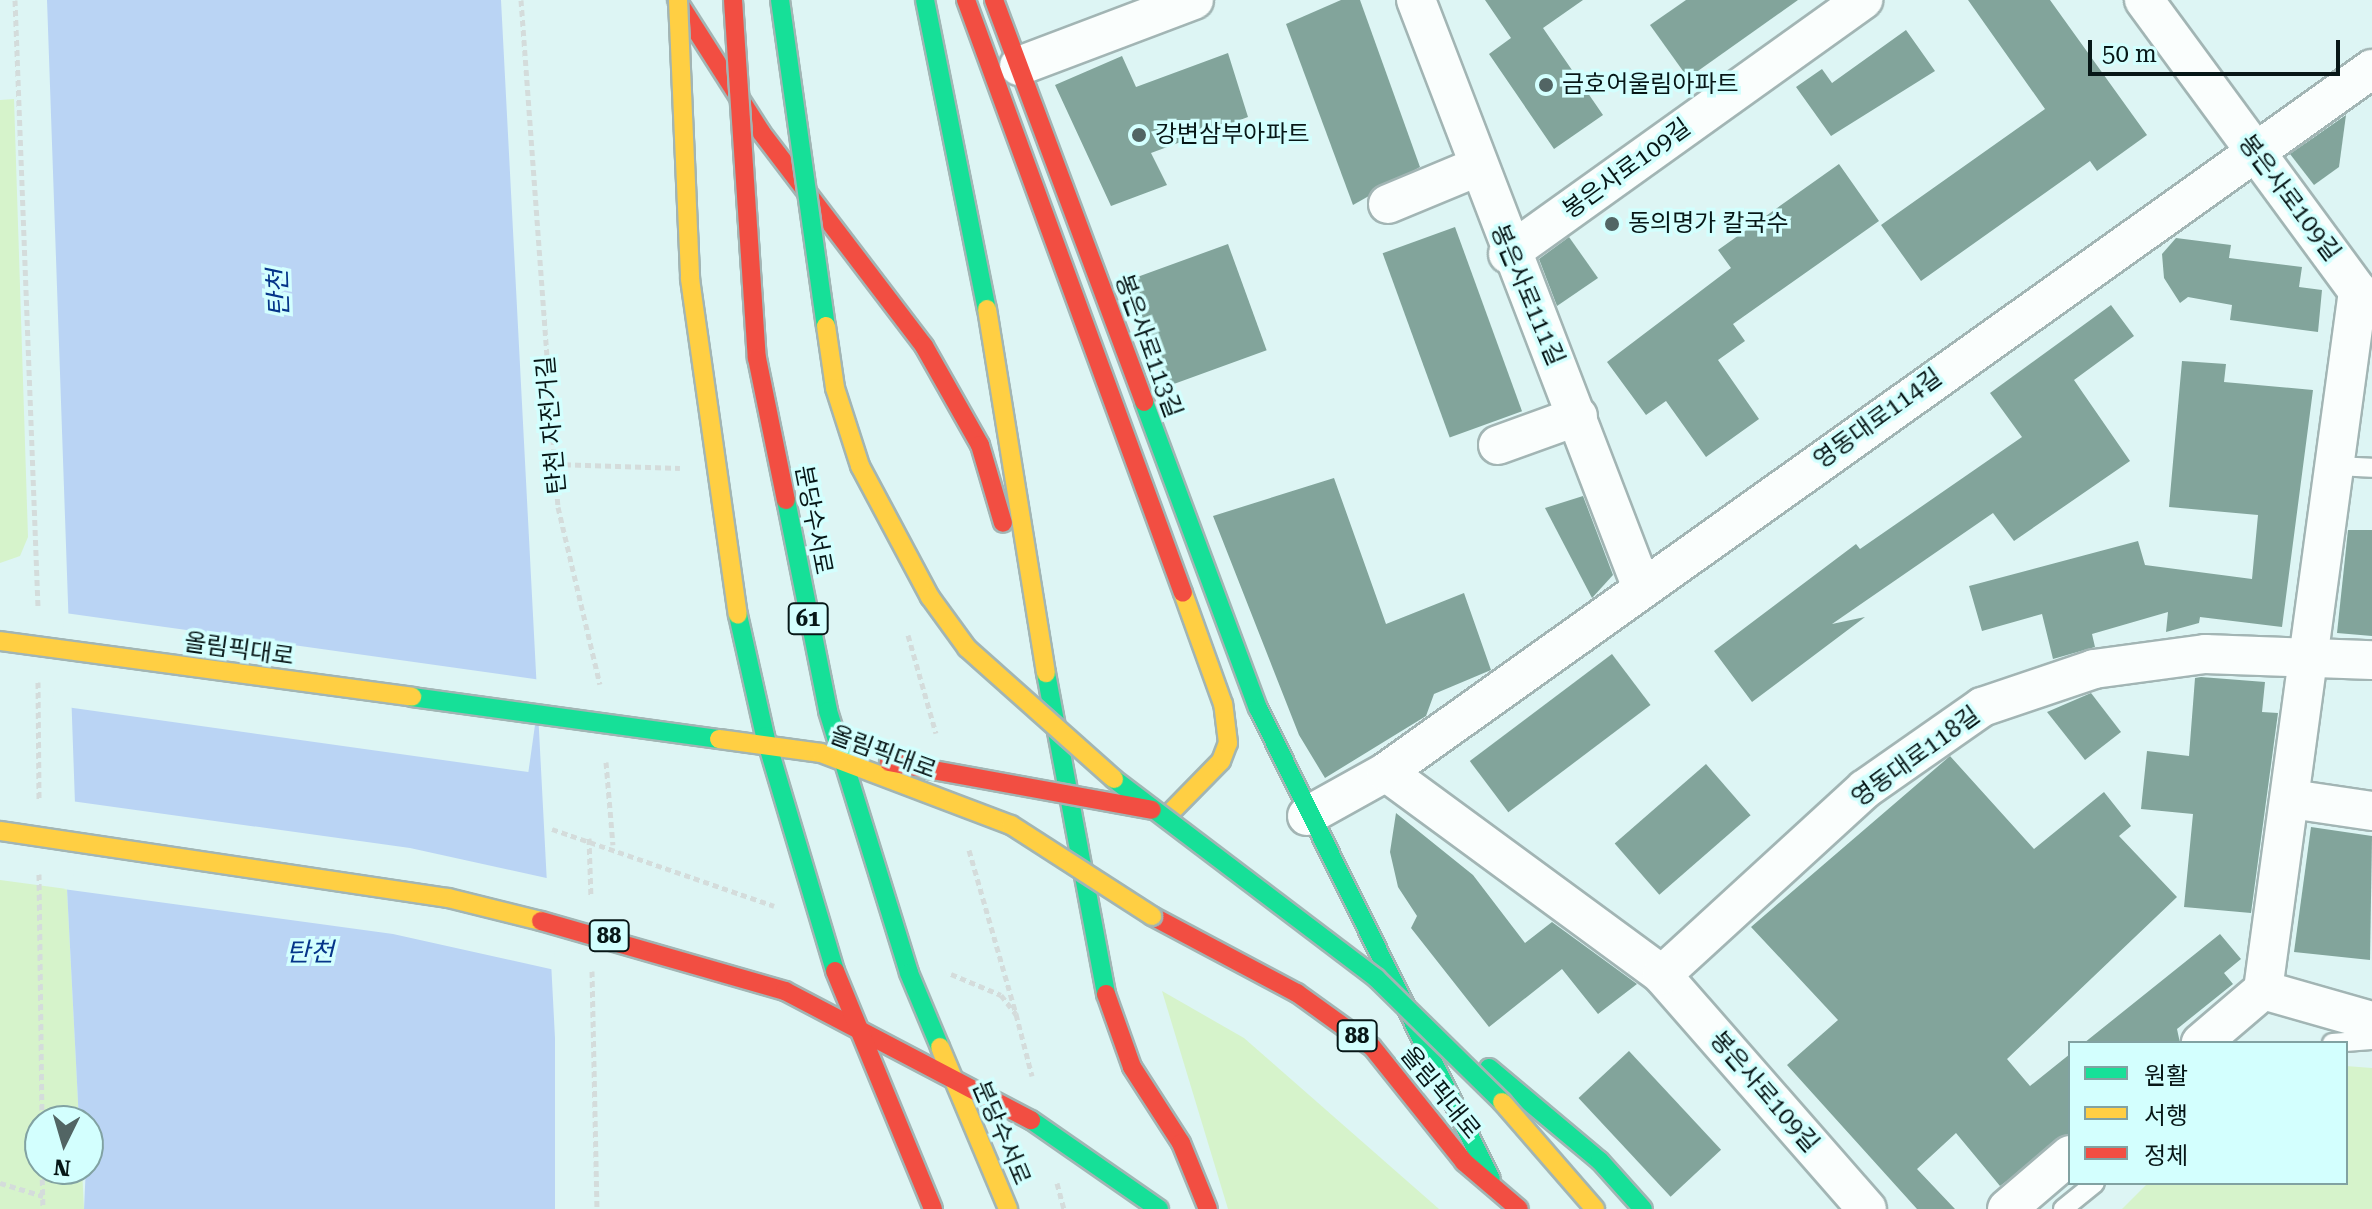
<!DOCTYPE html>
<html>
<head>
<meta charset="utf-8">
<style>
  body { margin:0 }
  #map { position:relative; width:2372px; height:1209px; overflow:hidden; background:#ddf5f4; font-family:"Roboto Serif","Noto Sans KR",serif }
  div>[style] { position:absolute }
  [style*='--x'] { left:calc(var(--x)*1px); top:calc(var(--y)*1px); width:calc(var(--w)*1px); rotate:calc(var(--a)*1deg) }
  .green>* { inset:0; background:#d6f3cb }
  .water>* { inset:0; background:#bad4f4 }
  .pier>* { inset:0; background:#ddf5f4; transform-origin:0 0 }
  .building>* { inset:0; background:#82a49b; transform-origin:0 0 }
  .path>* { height:5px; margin-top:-2.5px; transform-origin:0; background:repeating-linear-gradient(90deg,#d4dcdb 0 6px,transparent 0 10px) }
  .roads { filter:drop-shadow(2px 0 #a2b5b4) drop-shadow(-2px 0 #a2b5b4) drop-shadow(0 2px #a2b5b4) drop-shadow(0 -2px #a2b5b4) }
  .lane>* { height:18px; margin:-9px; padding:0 9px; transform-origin:9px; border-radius:9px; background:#fafefd }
  .street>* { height:38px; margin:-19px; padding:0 19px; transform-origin:19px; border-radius:19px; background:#fafefd }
  .fast>* { height:18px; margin:-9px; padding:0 9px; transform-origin:9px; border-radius:9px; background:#16e098 }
  .slow>* { height:18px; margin:-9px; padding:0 9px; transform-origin:9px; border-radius:9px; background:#ffcf43 }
  .jam>* { height:18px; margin:-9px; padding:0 9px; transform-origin:9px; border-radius:9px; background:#f24e42 }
  .bridges { filter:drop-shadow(2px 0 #a2b5b4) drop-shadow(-2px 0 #a2b5b4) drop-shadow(0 2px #a2b5b4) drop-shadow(0 -2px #a2b5b4) }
  .fast-bridge>* { height:18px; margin:-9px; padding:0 9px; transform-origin:9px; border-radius:9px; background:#16e098 }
  .slow-bridge>* { height:18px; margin:-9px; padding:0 9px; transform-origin:9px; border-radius:9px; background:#ffcf43 }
  .jam-bridge>* { height:18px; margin:-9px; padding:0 9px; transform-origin:9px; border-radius:9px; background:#f24e42 }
  .dots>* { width:22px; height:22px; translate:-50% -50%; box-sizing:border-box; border:4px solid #d3fffe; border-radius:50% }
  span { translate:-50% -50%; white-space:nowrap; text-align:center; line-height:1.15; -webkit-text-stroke:7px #d3fffe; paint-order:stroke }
  .shield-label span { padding:2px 6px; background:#d3fffe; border:2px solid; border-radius:6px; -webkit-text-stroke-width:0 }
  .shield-label { font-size:22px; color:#071717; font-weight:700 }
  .poi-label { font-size:24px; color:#071717 }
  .left { translate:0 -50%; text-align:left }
  .street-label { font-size:24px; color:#071717 }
  .water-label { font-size:26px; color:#053589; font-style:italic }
  .legend { position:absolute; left:2068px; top:1041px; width:280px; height:144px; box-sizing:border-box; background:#d3fffe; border:2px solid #81a2a2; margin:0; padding:10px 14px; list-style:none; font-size:24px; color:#071717 }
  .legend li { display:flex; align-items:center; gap:16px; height:40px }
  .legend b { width:40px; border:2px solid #81a2a2 }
  .north { position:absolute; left:24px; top:1105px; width:80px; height:80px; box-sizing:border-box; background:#d3fffe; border:2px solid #81a2a2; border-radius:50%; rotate:185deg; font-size:22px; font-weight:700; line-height:32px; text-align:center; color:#071717 }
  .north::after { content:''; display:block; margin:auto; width:28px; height:36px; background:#526564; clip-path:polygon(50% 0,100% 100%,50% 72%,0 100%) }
  .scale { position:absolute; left:2088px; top:40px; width:252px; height:36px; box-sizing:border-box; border:4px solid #071717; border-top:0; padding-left:10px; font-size:24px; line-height:28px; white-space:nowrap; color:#071717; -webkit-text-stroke:6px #d3fffe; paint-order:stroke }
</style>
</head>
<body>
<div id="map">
  <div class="green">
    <i style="clip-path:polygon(14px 99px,28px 537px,20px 556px,0 563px,0 100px)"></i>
    <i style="clip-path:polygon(0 880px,67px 889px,79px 1121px,40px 1121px,40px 1169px,82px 1169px,84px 1209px,0 1209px)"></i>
    <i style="clip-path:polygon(1162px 991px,1244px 1038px,1439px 1209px,1228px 1209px)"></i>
    <i style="clip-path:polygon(2346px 1066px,2372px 1068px,2372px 1209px,2122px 1209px,2148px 1183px,2346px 1183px)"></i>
  </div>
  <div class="water">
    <i style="clip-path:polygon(47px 0,501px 0,555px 1038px,555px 1209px,84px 1209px,88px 1121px,79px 1121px,67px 889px,78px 890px)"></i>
  </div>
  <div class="pier">
    <i style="left:65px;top:613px;width:481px;height:93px;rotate:8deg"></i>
    <i style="clip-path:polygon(71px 801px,410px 848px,551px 879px,555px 970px,393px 934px,63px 889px,74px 886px)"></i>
  </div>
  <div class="building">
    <i style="clip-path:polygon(1341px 0,1360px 0,1420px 167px,1353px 205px,1286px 24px)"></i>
    <i style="clip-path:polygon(1485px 0,1583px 0,1543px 28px,1603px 115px,1554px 149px,1489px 54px,1511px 38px)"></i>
    <i style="clip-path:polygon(1686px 0,1798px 0,1688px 78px,1650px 25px)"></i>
    <i style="clip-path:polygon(1968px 0,2050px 0,2147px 135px,2097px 171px,2090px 161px,1921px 281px,1881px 225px,2045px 109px)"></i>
    <i style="clip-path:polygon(1906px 30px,1935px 71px,1831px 136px,1796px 87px,1822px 69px,1832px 83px)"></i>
    <i style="clip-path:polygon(1228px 53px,1248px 117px,1151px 153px,1167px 185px,1111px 206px,1055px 85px,1122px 56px,1136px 87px)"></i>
    <i style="clip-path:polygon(2346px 115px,2339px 167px,2314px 185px,2290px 154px)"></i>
    <i style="clip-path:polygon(1839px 164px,1879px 221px,1733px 324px,1745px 341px,1718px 360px,1759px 419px,1706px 457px,1666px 401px,1646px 415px,1607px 362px,1731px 268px,1718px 250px)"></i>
    <i style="left:1455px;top:227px;width:196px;height:77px;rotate:70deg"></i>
    <i style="clip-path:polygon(1569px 237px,1598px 278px,1557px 306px,1539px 259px)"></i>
    <i style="clip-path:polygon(2176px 238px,2231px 245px,2229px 258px,2302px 267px,2299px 287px,2322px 290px,2318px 332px,2230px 320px,2232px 305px,2188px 297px,2180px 303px,2164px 278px,2162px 254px)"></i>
    <i style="left:1228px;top:244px;width:113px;height:109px;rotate:70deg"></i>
    <i style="clip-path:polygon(2111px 305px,2134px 336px,2074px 380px,2130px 461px,2014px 541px,1993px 513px,1832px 624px,1865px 617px,1752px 702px,1714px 651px,1856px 544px,1860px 549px,2022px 437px,1990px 393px)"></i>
    <i style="clip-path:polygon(2182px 361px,2226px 364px,2224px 382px,2313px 390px,2282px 627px,2200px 617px,2199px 623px,2166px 632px,2168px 612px,2092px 634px,2095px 647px,2053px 659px,2042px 614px,1982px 631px,1969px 586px,2138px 541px,2145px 565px,2252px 579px,2258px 515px,2169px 507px)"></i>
    <i style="clip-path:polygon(1334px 478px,1386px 624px,1464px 593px,1491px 670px,1434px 694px,1426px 716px,1325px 778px,1299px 735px,1213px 516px)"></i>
    <i style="clip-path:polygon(1583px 496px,1613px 575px,1592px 598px,1545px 508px)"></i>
    <i style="clip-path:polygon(2348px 530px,2372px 530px,2372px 636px,2337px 633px)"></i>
    <i style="left:1612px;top:654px;width:64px;height:178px;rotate:53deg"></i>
    <i style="clip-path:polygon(2201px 677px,2265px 682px,2262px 712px,2278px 713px,2251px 913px,2184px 907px,2193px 814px,2141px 809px,2147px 751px,2189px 756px,2195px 678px)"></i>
    <i style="clip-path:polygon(2091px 693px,2121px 732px,2085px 760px,2047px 712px)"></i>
    <i style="clip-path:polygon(1950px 756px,2034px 849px,2104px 792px,2131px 826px,2119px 836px,2177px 897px,2007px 1059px,2030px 1086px,2070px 1054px,2070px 1134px,2000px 1186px,1956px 1133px,1917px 1169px,1955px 1209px,1917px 1209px,1787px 1065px,1838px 1020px,1751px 927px)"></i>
    <i style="left:1706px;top:764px;width:68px;height:121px;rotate:49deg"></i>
    <i style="clip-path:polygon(1396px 813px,1473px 875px,1525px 943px,1552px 922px,1637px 984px,1598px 1014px,1562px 969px,1489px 1027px,1411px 928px,1417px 916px,1398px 887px,1390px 852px)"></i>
    <i style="clip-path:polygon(2311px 827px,2372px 836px,2370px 960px,2294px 952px)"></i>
    <i style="clip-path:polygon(2220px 934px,2241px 959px,2224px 973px,2233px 984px,2177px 1029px,2180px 1043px,2084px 1043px)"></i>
    <i style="left:1629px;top:1051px;width:135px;height:69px;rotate:47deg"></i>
  </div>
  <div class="path">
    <i style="--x:15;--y:0;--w:608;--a:87.83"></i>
    <i style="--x:521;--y:0;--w:508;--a:85.83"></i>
    <i style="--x:558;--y:507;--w:182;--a:76.7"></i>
    <i style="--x:555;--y:464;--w:125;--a:1.8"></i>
    <i style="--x:908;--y:635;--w:102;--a:74.1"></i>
    <i style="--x:38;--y:682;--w:118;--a:89.5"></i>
    <i style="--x:606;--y:762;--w:83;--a:85.2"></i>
    <i style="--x:552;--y:829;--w:235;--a:19.1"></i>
    <i style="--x:589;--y:838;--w:59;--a:88.1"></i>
    <i style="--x:969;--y:850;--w:171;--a:74"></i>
    <i style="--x:39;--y:874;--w:247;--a:89.3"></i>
    <i style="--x:592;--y:971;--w:238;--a:88.8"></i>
    <i style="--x:951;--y:974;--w:54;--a:22.8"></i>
    <i style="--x:1001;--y:995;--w:24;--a:52"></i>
    <i style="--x:1016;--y:1014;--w:64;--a:75.5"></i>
    <i style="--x:42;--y:1169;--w:40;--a:88.6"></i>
    <i style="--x:0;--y:1183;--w:45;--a:16.8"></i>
    <i style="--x:1057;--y:1183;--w:27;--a:75"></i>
  </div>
  <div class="roads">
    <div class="lane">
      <i style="--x:2336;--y:466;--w:36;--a:3"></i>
      <i style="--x:2332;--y:1043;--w:40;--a:-4.3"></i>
      <i style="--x:2063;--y:1209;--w:41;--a:-39.1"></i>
    </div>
    <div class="street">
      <i style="--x:1416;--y:0;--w:630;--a:68.98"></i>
      <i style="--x:2144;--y:0;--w:361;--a:53.7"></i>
      <i style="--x:2358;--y:291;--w:705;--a:97.74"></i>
      <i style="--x:2263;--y:990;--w:82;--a:139.5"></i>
      <i style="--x:1019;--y:66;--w:187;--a:-20.7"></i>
      <i style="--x:1388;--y:204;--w:96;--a:-22.6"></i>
      <i style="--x:1508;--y:254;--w:437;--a:-35.6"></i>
      <i style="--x:1498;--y:445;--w:85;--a:-19.9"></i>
      <i style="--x:1386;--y:772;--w:343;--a:36.3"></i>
      <i style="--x:1662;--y:975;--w:311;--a:48.8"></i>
      <i style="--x:2291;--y:799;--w:82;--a:8.4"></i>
      <i style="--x:1307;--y:816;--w:90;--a:-29.1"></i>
      <i style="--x:1386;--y:772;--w:1211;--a:-35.49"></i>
      <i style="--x:1662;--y:975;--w:275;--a:-42.5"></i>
      <i style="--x:1865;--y:789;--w:143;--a:-35"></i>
      <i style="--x:1982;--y:707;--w:118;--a:-18.7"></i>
      <i style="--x:2094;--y:669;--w:112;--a:-7.7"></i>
      <i style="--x:2205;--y:654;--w:167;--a:2.1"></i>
      <i style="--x:2263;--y:990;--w:113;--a:15.9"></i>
      <i style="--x:2007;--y:1209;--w:83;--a:-40.6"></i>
    </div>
    <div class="fast">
      <i style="--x:925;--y:0;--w:315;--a:78.7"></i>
      <i style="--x:1144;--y:402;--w:327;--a:69.6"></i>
      <i style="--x:1046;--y:673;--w:327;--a:79.4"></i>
      <i style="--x:1258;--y:708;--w:525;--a:63.68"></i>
      <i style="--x:1489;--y:1068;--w:145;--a:40"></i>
      <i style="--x:1600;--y:1161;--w:64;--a:48.1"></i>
    </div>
    <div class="slow">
      <i style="--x:987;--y:309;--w:369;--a:80.8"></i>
      <i style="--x:1170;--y:813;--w:73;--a:-45.6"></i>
      <i style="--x:1221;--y:761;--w:19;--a:-69"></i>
      <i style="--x:1228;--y:743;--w:39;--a:-97"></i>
      <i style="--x:1223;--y:704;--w:118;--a:-109.8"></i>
    </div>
    <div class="jam">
      <i style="--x:677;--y:0;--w:156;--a:57.5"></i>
      <i style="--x:761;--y:132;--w:269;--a:52.7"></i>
      <i style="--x:924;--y:346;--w:114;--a:60.5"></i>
      <i style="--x:980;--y:445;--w:81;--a:73.6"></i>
      <i style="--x:966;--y:0;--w:631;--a:69.9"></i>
      <i style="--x:994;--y:0;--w:429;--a:69.5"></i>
      <i style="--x:1152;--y:916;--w:164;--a:28"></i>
      <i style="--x:1297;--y:993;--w:92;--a:35.8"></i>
      <i style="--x:1372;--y:1047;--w:147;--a:51.3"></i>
      <i style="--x:1464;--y:1162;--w:72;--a:40.5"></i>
      <i style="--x:1106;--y:994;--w:77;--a:70.4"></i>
      <i style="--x:1132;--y:1067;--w:90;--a:57.2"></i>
      <i style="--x:1181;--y:1143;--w:71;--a:67.8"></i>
    </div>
  </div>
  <div class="bridges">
    <div class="fast-bridge">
      <i style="--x:780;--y:0;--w:329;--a:82"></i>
      <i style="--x:786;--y:500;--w:215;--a:78.7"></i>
      <i style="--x:828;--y:711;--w:274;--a:72.8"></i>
      <i style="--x:909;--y:973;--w:80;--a:67.3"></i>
      <i style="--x:738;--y:615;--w:124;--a:77.4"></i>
      <i style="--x:765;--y:736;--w:245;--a:73.4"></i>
      <i style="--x:412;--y:697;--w:310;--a:7.8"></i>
      <i style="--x:1114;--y:779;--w:329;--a:37.2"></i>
      <i style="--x:1376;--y:978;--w:177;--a:44.5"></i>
      <i style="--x:1031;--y:1120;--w:156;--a:34.8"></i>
    </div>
    <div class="slow-bridge">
      <i style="--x:678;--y:0;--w:279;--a:87.5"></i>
      <i style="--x:690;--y:279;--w:339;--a:81.9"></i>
      <i style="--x:826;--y:326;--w:63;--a:81.7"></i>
      <i style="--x:835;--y:388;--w:82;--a:72.2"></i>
      <i style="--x:860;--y:466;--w:149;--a:61.9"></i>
      <i style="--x:930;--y:597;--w:63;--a:54"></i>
      <i style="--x:967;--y:648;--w:197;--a:41.7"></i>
      <i style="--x:0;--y:641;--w:416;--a:7.7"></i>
      <i style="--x:719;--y:739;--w:103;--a:7.8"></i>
      <i style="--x:821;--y:753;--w:203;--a:20.8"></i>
      <i style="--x:1011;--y:825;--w:168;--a:32.8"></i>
      <i style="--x:0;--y:831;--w:453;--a:8.5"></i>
      <i style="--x:448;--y:898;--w:96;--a:13.9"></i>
      <i style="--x:940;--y:1047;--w:176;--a:67.2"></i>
      <i style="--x:1502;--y:1102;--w:142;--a:49"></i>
    </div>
    <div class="jam-bridge">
      <i style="--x:733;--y:0;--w:359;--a:86.2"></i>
      <i style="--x:757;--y:358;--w:145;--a:78.5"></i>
      <i style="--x:889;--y:762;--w:267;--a:10.3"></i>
      <i style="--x:541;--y:921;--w:254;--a:16"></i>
      <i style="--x:785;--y:991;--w:278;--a:27.7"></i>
      <i style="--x:835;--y:971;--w:257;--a:67.6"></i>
    </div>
  </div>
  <div class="dots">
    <i style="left:1546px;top:85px;background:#526564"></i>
    <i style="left:1139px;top:135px;background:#526564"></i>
    <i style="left:1612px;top:224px;background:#526564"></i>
  </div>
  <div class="shield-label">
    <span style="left:808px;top:619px">61</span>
    <span style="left:609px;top:936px">88</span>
    <span style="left:1357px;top:1036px">88</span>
  </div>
  <div class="poi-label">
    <span class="left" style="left:1562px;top:85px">금호어울림아파트</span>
    <span class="left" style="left:1155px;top:135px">강변삼부아파트</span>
    <span class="left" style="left:1628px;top:224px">동의명가 칼국수</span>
  </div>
  <div class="street-label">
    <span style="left:1627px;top:169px;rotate:-36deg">봉은사로109길</span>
    <span style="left:2289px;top:198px;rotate:53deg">봉은사로109길</span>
    <span style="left:1527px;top:295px;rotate:67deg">봉은사로111길</span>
    <span style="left:1148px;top:346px;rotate:70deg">봉은사로113길</span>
    <span style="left:1878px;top:419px;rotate:-36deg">영동대로114길</span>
    <span style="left:552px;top:425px;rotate:-95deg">탄천 자전거길</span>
    <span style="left:813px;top:520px;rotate:79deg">분당수서로</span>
    <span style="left:239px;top:650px;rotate:8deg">올림픽대로</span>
    <span style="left:883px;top:753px;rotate:20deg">올림픽대로</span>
    <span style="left:1916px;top:757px;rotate:-36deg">영동대로118길</span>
    <span style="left:1764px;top:1092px;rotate:49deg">봉은사로109길</span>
    <span style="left:1440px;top:1093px;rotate:51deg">올림픽대로</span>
    <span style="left:1001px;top:1133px;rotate:67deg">분당수서로</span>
  </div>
  <div class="water-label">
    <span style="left:279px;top:293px;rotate:-92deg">탄천</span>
    <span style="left:310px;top:953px">탄천</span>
  </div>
  <ul class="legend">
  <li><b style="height:10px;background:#16e098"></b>원활</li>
  <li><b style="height:10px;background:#ffcf43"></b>서행</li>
  <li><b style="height:10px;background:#f24e42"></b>정체</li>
  </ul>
  <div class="north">N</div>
  <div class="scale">50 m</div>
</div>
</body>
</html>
